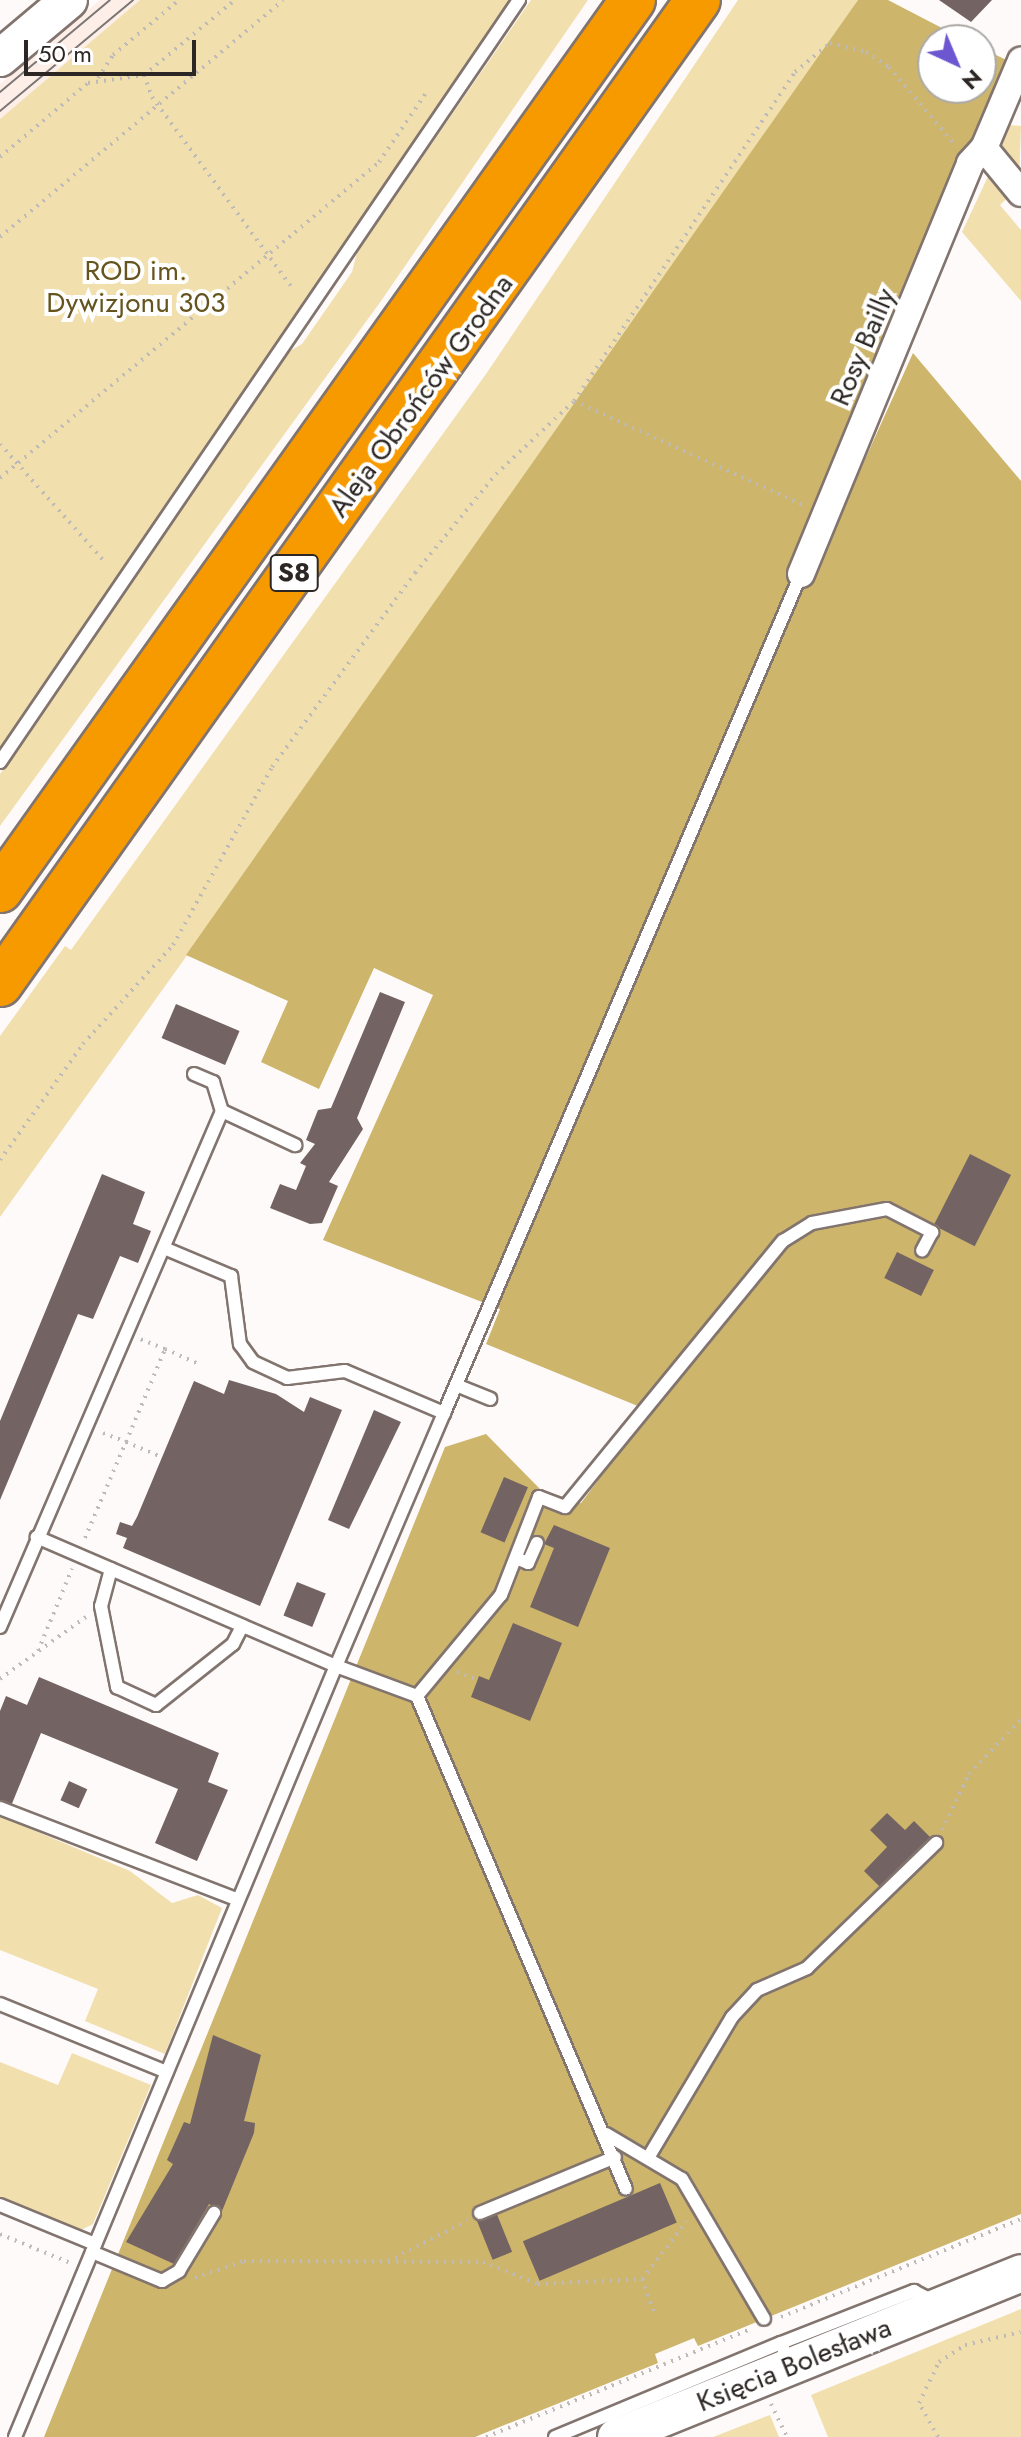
<!DOCTYPE html>
<html>
<head>
<meta charset="utf-8">
<style>
  body { margin:0 }
  #map { position:relative; width:1021px; height:2437px; overflow:hidden; background:#fefaf9; font-family:Jost,sans-serif }
  div>[style] { position:absolute }
  [style*='--x'] { left:calc(var(--x)*1px); top:calc(var(--y)*1px); width:calc(var(--w)*1px); rotate:calc(var(--a)*1deg) }
  .built>* { inset:0; background:#fdeee8 }
  .green>* { inset:0; background:#f1e0ae }
  .forest>* { inset:0; background:#cdb56c }
  .building>* { inset:0; background:#736363; transform-origin:0 0 }
  .path>* { height:4px; margin-top:-2px; transform-origin:0; background:repeating-linear-gradient(90deg,#bebab8 0 2px,transparent 0 8px) }
  .roads { filter:drop-shadow(2px 0 #82746e) drop-shadow(-2px 0 #82746e) drop-shadow(0 2px #82746e) drop-shadow(0 -2px #82746e) }
  .lane>* { height:12px; margin:-6px; padding:0 6px; transform-origin:6px; border-radius:6px; background:#fff }
  .street>* { height:26px; margin:-13px; padding:0 13px; transform-origin:13px; border-radius:13px; background:#fff }
  .secondary>* { height:36px; margin:-18px; padding:0 18px; transform-origin:18px; border-radius:18px; background:#fff }
  .highway>* { height:44px; margin:-22px; padding:0 22px; transform-origin:22px; border-radius:22px; background:#f79a00 }
  .tram>* { height:2px; margin:-1px; padding:0 1px; transform-origin:1px; border-radius:1px; background:#7b7674 }
  span { translate:-50% -50%; white-space:nowrap; text-align:center; line-height:1.15; -webkit-text-stroke:8px #fff; paint-order:stroke }
  .shield-label span { padding:2px 6px; background:#fff; border:2px solid; border-radius:6px; -webkit-text-stroke-width:0 }
  .shield-label { font-size:26px; color:#2c2724; font-weight:700 }
  .park-label { font-size:28px; color:#65541d }
  .street-label { font-size:28px; color:#2c2724 }
  .north { position:absolute; left:917px; top:24px; width:80px; height:80px; box-sizing:border-box; background:#fff; border:2px solid #aba9a7; border-radius:50%; rotate:136deg; font-size:22px; font-weight:700; line-height:32px; text-align:center; color:#2c2724 }
  .north::after { content:''; display:block; margin:auto; width:28px; height:36px; background:#6d57d1; clip-path:polygon(50% 0,100% 100%,50% 72%,0 100%) }
  .scale { position:absolute; left:24px; top:40px; width:172px; height:36px; box-sizing:border-box; border:4px solid #2c2724; border-top:0; padding-left:10px; font-size:24px; line-height:28px; white-space:nowrap; color:#2c2724; -webkit-text-stroke:6px #fff; paint-order:stroke }
</style>
</head>
<body>
<div id="map">
  <div class="built">
    <i style="clip-path:polygon(100px 0,140px 0,0 119px,0 84px)"></i>
  </div>
  <div class="green">
    <i style="clip-path:polygon(140px 0,511px 0,0 747px,0 119px)"></i>
    <i style="clip-path:polygon(531px 0,588px 0,381px 301px,0 826px,0 774px,288px 352px,302px 344px,352px 272px,357px 252px)"></i>
    <i style="clip-path:polygon(738px 0,858px 0,549px 449px,0 1217px,0 1036px,65px 946px,71px 950px,486px 374px)"></i>
    <i style="clip-path:polygon(1009px 125px,1021px 126px,1019px 180px,996px 150px)"></i>
    <i style="clip-path:polygon(991px 170px,1012px 194px,1000px 205px,1021px 230px,1021px 301px,962px 232px)"></i>
    <i style="clip-path:polygon(0 1816px,130px 1871px,172px 1903px,198px 1895px,222px 1908px,165px 2054px,85px 2021px,98px 1989px,0 1950px)"></i>
    <i style="clip-path:polygon(72px 2053px,151px 2085px,93px 2224px,81px 2230px,0 2200px,0 2062px,58px 2085px)"></i>
    <i style="clip-path:polygon(1021px 2309px,1021px 2437px,828px 2437px,811px 2395px)"></i>
    <i style="clip-path:polygon(770px 2415px,779px 2437px,713px 2437px)"></i>
  </div>
  <div class="forest">
    <i style="clip-path:polygon(858px 0,888px 0,965px 40px,933px 40px,933px 88px,981px 88px,981px 48px,1013px 63px,815px 570px,913px 353px,1021px 481px,1021px 2214px,698px 2346px,694px 2338px,655px 2354px,658px 2363px,475px 2437px,44px 2437px,445px 1447px,486px 1434px,540px 1489px,581px 1503px,650px 1411px,486px 1344px,500px 1309px,323px 1240px,433px 995px,374px 968px,319px 1089px,261px 1062px,288px 1001px,186px 955px)"></i>
  </div>
  <div class="building">
    <i style="clip-path:polygon(939px 0,992px 0,971px 22px)"></i>
    <i style="clip-path:polygon(380px 992px,405px 1002px,357px 1118px,363px 1129px,329px 1182px,338px 1186px,322px 1223px,310px 1224px,270px 1208px,280px 1184px,296px 1190px,306px 1166px,300px 1163px,315px 1144px,306px 1140px,318px 1110px,331px 1108px)"></i>
    <i style="left:176px;top:1004px;width:69px;height:37px;rotate:23deg"></i>
    <i style="left:970px;top:1154px;width:46px;height:80px;rotate:27deg"></i>
    <i style="clip-path:polygon(102px 1174px,145px 1192px,133px 1224px,151px 1231px,138px 1263px,120px 1256px,93px 1319px,78px 1314px,0 1500px,0 1421px)"></i>
    <i style="left:897px;top:1252px;width:41px;height:29px;rotate:26deg"></i>
    <i style="clip-path:polygon(229px 1380px,276px 1394px,304px 1412px,310px 1397px,342px 1410px,260px 1606px,123px 1548px,127px 1538px,116px 1534px,120px 1522px,132px 1526px,137px 1517px,194px 1381px,224px 1394px)"></i>
    <i style="clip-path:polygon(374px 1410px,401px 1422px,349px 1529px,328px 1520px)"></i>
    <i style="left:504px;top:1477px;width:26px;height:60px;rotate:23deg"></i>
    <i style="clip-path:polygon(554px 1525px,610px 1548px,578px 1627px,530px 1607px,554px 1548px,544px 1544px)"></i>
    <i style="left:297px;top:1582px;width:31px;height:36px;rotate:22deg"></i>
    <i style="clip-path:polygon(513px 1623px,562px 1643px,530px 1721px,471px 1697px,479px 1676px,489px 1680px)"></i>
    <i style="clip-path:polygon(39px 1677px,219px 1753px,208px 1782px,228px 1790px,197px 1861px,155px 1843px,178px 1789px,41px 1733px,11px 1806px,0 1801px,0 1711px,6px 1696px,27px 1705px)"></i>
    <i style="left:69px;top:1781px;width:20px;height:21px;rotate:24deg"></i>
    <i style="clip-path:polygon(887px 1813px,905px 1830px,914px 1821px,931px 1838px,880px 1887px,864px 1871px,887px 1847px,870px 1830px)"></i>
    <i style="clip-path:polygon(213px 2035px,261px 2055px,244px 2121px,255px 2123px,254px 2133px,222px 2211px,209px 2204px,174px 2264px,126px 2242px,173px 2164px,167px 2160px,184px 2122px,190px 2124px)"></i>
    <i style="left:660px;top:2183px;width:43px;height:149px;rotate:67deg"></i>
    <i style="left:496px;top:2212px;width:43px;height:21px;rotate:68deg"></i>
  </div>
  <div class="path">
    <i style="--x:144;--y:75;--w:23;--a:70"></i>
    <i style="--x:152;--y:97;--w:238;--a:53.7"></i>
    <i style="--x:98;--y:78;--w:27;--a:-57"></i>
    <i style="--x:113;--y:55;--w:86;--a:-39.8"></i>
    <i style="--x:0;--y:157;--w:115;--a:-40.1"></i>
    <i style="--x:88;--y:83;--w:57;--a:-8.1"></i>
    <i style="--x:144;--y:75;--w:118;--a:-39.5"></i>
    <i style="--x:0;--y:237;--w:369;--a:-39.9"></i>
    <i style="--x:574;--y:401;--w:255;--a:24.4"></i>
    <i style="--x:0;--y:444;--w:155;--a:48.4"></i>
    <i style="--x:0;--y:478;--w:493;--a:-39.8"></i>
    <i style="--x:379;--y:162;--w:83;--a:-55.7"></i>
    <i style="--x:0;--y:1160;--w:143;--a:-54.4"></i>
    <i style="--x:83;--y:1044;--w:134;--a:-47.7"></i>
    <i style="--x:173;--y:945;--w:204;--a:-60.9"></i>
    <i style="--x:272;--y:767;--w:241;--a:-53.6"></i>
    <i style="--x:415;--y:573;--w:128;--a:-50.7"></i>
    <i style="--x:496;--y:474;--w:107;--a:-43.1"></i>
    <i style="--x:574;--y:401;--w:396;--a:-56.1"></i>
    <i style="--x:795;--y:72;--w:45;--a:-39.6"></i>
    <i style="--x:830;--y:43;--w:37;--a:14"></i>
    <i style="--x:866;--y:52;--w:27;--a:33"></i>
    <i style="--x:889;--y:67;--w:104;--a:49.7"></i>
    <i style="--x:165;--y:1349;--w:39;--a:24"></i>
    <i style="--x:103;--y:1433;--w:25;--a:21"></i>
    <i style="--x:126;--y:1442;--w:101;--a:-67.2"></i>
    <i style="--x:165;--y:1349;--w:27;--a:-158"></i>
    <i style="--x:85;--y:1538;--w:104;--a:-66.9"></i>
    <i style="--x:126;--y:1442;--w:39;--a:23"></i>
    <i style="--x:38;--y:1651;--w:89;--a:-67.5"></i>
    <i style="--x:457;--y:1672;--w:22;--a:21"></i>
    <i style="--x:0;--y:1679;--w:106;--a:-35.8"></i>
    <i style="--x:942;--y:1830;--w:62;--a:-64.3"></i>
    <i style="--x:969;--y:1774;--w:76;--a:-46.6"></i>
    <i style="--x:0;--y:2234;--w:74;--a:22.4"></i>
    <i style="--x:388;--y:2261;--w:89;--a:-26.9"></i>
    <i style="--x:195;--y:2278;--w:52;--a:-19.1"></i>
    <i style="--x:244;--y:2261;--w:239;--a:0.2"></i>
    <i style="--x:483;--y:2262;--w:59;--a:21.8"></i>
    <i style="--x:538;--y:2284;--w:104;--a:-2.8"></i>
    <i style="--x:642;--y:2279;--w:73;--a:-52.2"></i>
    <i style="--x:642;--y:2279;--w:37;--a:70"></i>
    <i style="--x:781;--y:2317;--w:259;--a:-22.2"></i>
    <i style="--x:771;--y:2404;--w:37;--a:64"></i>
    <i style="--x:486;--y:2437;--w:286;--a:-22.2"></i>
    <i style="--x:938;--y:2437;--w:39;--a:-119"></i>
    <i style="--x:919;--y:2403;--w:46;--a:-64"></i>
    <i style="--x:939;--y:2362;--w:31;--a:-33"></i>
    <i style="--x:965;--y:2345;--w:57;--a:-13.1"></i>
  </div>
  <div class="roads">
    <div class="lane">
      <i style="--x:0;--y:762;--w:922;--a:-55.74"></i>
      <i style="--x:194;--y:1074;--w:21;--a:23"></i>
      <i style="--x:213;--y:1082;--w:30;--a:73"></i>
      <i style="--x:222;--y:1111;--w:81;--a:25"></i>
      <i style="--x:164;--y:1248;--w:73;--a:22.7"></i>
      <i style="--x:231;--y:1276;--w:69;--a:82.5"></i>
      <i style="--x:240;--y:1344;--w:22;--a:54"></i>
      <i style="--x:253;--y:1362;--w:38;--a:25"></i>
      <i style="--x:287;--y:1378;--w:58;--a:-6.9"></i>
      <i style="--x:345;--y:1371;--w:108;--a:23"></i>
      <i style="--x:444;--y:1413;--w:275;--a:113.1"></i>
      <i style="--x:336;--y:1666;--w:86;--a:20.3"></i>
      <i style="--x:417;--y:1696;--w:131;--a:-50.3"></i>
      <i style="--x:501;--y:1595;--w:105;--a:-68.8"></i>
      <i style="--x:539;--y:1497;--w:28;--a:21"></i>
      <i style="--x:565;--y:1507;--w:344;--a:-50.7"></i>
      <i style="--x:783;--y:1241;--w:34;--a:-32"></i>
      <i style="--x:812;--y:1223;--w:76;--a:-10.6"></i>
      <i style="--x:887;--y:1209;--w:51;--a:27.1"></i>
      <i style="--x:932;--y:1232;--w:21;--a:118"></i>
      <i style="--x:456;--y:1385;--w:37;--a:22"></i>
      <i style="--x:444;--y:1413;--w:912;--a:-66.95"></i>
      <i style="--x:516;--y:1558;--w:13;--a:23"></i>
      <i style="--x:528;--y:1563;--w:22;--a:-66"></i>
      <i style="--x:111;--y:1569;--w:38;--a:105"></i>
      <i style="--x:101;--y:1606;--w:83;--a:78.8"></i>
      <i style="--x:117;--y:1687;--w:43;--a:24.8"></i>
      <i style="--x:156;--y:1705;--w:98;--a:-38.4"></i>
      <i style="--x:233;--y:1644;--w:20;--a:-63"></i>
      <i style="--x:0;--y:1627;--w:562;--a:-66.72"></i>
      <i style="--x:417;--y:1696;--w:535;--a:67.03"></i>
      <i style="--x:0;--y:1808;--w:255;--a:21.1"></i>
      <i style="--x:0;--y:2004;--w:180;--a:22.2"></i>
      <i style="--x:606;--y:2134;--w:88;--a:30.6"></i>
      <i style="--x:682;--y:2179;--w:162;--a:59.6"></i>
      <i style="--x:648;--y:2158;--w:164;--a:-59.2"></i>
      <i style="--x:732;--y:2017;--w:37;--a:-47"></i>
      <i style="--x:757;--y:1990;--w:55;--a:-23.7"></i>
      <i style="--x:807;--y:1968;--w:180;--a:-44.1"></i>
      <i style="--x:0;--y:2205;--w:103;--a:22.3"></i>
      <i style="--x:480;--y:2213;--w:146;--a:-22.5"></i>
      <i style="--x:92;--y:2252;--w:76;--a:22.5"></i>
      <i style="--x:162;--y:2281;--w:20;--a:-30"></i>
      <i style="--x:179;--y:2271;--w:68;--a:-58.9"></i>
      <i style="--x:781;--y:2343;--w:143;--a:-21.4"></i>
      <i style="--x:914;--y:2291;--w:21;--a:28"></i>
      <i style="--x:15;--y:2437;--w:835;--a:-67.4"></i>
      <i style="--x:336;--y:1666;--w:326;--a:-156.7"></i>
      <i style="--x:555;--y:2437;--w:245;--a:-22.6"></i>
      <i style="--x:781;--y:2343;--w:22;--a:68"></i>
    </div>
    <div class="street">
      <i style="--x:984;--y:148;--w:58;--a:50.6"></i>
      <i style="--x:801;--y:574;--w:444;--a:-67.6"></i>
      <i style="--x:970;--y:163;--w:21;--a:-47"></i>
      <i style="--x:984;--y:148;--w:95;--a:-67"></i>
    </div>
    <div class="secondary">
      <i style="--x:0;--y:58;--w:90;--a:-40"></i>
      <i style="--x:616;--y:2437;--w:437;--a:-22"></i>
    </div>
    <div class="highway">
      <i style="--x:0;--y:890;--w:1092;--a:-54.58"></i>
      <i style="--x:0;--y:984;--w:1206;--a:-54.65"></i>
    </div>
  </div>
  <div class="tram">
    <i style="--x:0;--y:92;--w:143;--a:-39.9"></i>
    <i style="--x:0;--y:111;--w:173;--a:-39.8"></i>
  </div>
  <div class="shield-label">
    <span style="left:294px;top:573px">S8</span>
  </div>
  <div class="park-label">
    <span style="left:136px;top:287px">ROD im.<br>Dywizjonu 303</span>
  </div>
  <div class="street-label">
    <span style="left:863px;top:347px;rotate:-67deg">Rosy Bailly</span>
    <span style="left:421px;top:396px;rotate:-54deg">Aleja Obrońców Grodna</span>
    <span style="left:794px;top:2365px;rotate:-22deg">Księcia Bolesława</span>
  </div>
  <div class="north">N</div>
  <div class="scale">50 m</div>
</div>
</body>
</html>
